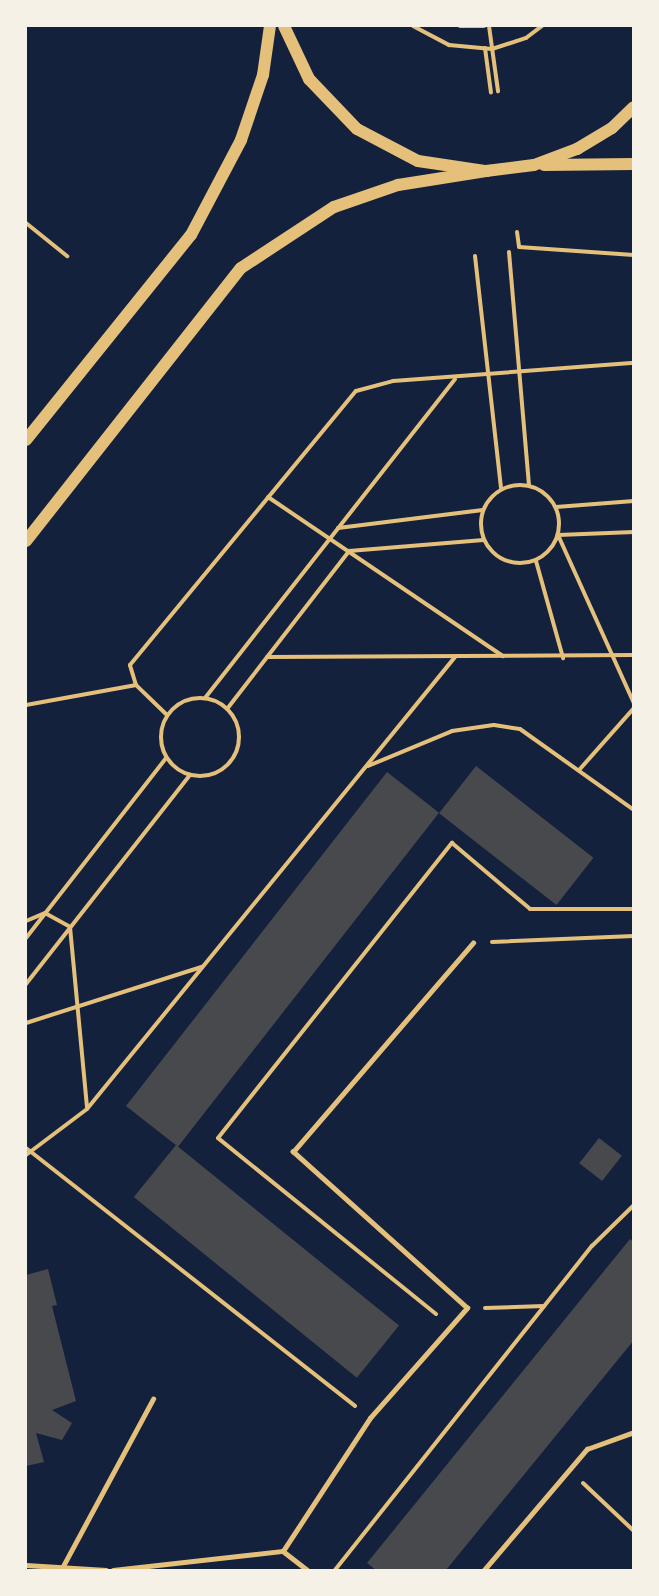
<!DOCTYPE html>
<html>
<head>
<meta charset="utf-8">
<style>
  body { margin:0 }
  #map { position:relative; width:659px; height:1596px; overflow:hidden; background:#14213d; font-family:"Alegreya Sans",sans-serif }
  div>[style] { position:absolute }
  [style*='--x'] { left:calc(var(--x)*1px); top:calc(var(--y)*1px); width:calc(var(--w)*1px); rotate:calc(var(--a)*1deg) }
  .building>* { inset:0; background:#48494c; transform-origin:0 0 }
  .path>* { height:4px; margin:-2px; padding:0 2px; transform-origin:2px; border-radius:2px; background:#e5c07b }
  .path>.ring { margin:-2px; padding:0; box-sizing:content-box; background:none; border:4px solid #e5c07b; border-radius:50% }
  .service>* { height:4.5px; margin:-2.25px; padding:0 2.25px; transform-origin:2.25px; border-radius:2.25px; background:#e5c07b }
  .secondary>* { height:12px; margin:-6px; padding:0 6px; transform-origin:6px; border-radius:6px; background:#e5c07b }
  span { translate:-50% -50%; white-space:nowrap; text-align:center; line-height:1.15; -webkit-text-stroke:4.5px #f6f1e7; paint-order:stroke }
  .frame { position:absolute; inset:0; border:27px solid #f6f1e7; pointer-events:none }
</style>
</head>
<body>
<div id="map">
  <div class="building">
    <i style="left:476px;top:766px;width:149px;height:60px;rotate:38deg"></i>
    <i style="left:387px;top:772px;width:66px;height:424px;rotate:38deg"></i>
    <i style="left:599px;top:1138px;width:29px;height:32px;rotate:38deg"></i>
    <i style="left:176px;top:1145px;width:287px;height:67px;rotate:39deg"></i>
    <i style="clip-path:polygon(630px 1239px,634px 1242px,634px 1340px,446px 1570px,376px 1570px,367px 1563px)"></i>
    <i style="clip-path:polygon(48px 1269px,57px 1305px,52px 1306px,76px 1401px,52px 1410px,72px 1423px,62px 1440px,36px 1433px,44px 1462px,26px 1466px,26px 1275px)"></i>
  </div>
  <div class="path">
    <i style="--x:413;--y:26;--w:41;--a:27.8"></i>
    <i style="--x:449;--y:45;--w:43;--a:5.3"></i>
    <i style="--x:492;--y:49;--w:36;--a:-18"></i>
    <i style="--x:526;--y:38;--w:20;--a:-37"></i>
    <i style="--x:460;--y:26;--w:24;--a:0"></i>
    <i style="--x:489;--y:26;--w:66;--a:82.1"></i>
    <i style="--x:485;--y:48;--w:45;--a:82.4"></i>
    <i style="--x:26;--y:223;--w:53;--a:38.8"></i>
    <i style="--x:517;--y:232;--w:15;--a:82"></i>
    <i style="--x:519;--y:247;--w:115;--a:4"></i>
    <i style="--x:509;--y:252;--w:234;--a:85.1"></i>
    <i style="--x:475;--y:256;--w:234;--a:83.6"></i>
    <i class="ring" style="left:481px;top:485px;width:74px;height:74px"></i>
    <i style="--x:268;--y:497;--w:284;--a:34.1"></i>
    <i style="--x:556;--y:507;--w:78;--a:-4.4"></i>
    <i style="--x:338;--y:528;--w:146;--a:-7.1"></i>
    <i style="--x:634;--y:532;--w:76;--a:177.7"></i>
    <i style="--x:558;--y:535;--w:184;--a:65.7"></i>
    <i style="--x:536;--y:561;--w:101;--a:74.4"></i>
    <i style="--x:267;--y:657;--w:367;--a:-0.3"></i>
    <i class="ring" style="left:161px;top:698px;width:74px;height:74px"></i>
    <i style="--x:205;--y:698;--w:405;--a:-51.9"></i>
    <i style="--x:26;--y:705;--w:112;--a:-10.3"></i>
    <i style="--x:227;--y:709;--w:200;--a:-52.3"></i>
    <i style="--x:349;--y:551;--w:135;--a:-4.7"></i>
    <i style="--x:167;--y:715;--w:43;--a:-135.9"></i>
    <i style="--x:136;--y:685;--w:21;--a:-107"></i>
    <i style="--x:130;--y:665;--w:355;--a:-50.5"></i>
    <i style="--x:356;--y:391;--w:38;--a:-15"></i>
    <i style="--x:393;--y:381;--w:242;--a:-4.3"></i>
    <i style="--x:368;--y:766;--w:91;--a:-22.6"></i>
    <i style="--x:452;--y:731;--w:42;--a:-8.1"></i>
    <i style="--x:494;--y:725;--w:26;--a:9"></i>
    <i style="--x:520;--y:729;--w:140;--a:35.4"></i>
    <i style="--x:580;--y:769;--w:81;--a:-48.5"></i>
    <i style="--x:26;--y:921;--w:21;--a:-23"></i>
    <i style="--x:45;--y:913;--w:29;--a:29"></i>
    <i style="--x:70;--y:927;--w:182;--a:84.6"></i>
    <i style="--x:26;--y:938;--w:228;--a:-52.1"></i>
    <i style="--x:492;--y:942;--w:142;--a:-2.4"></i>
    <i style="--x:26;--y:984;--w:266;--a:-51.9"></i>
    <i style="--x:26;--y:1023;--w:185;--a:-17.7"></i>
    <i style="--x:26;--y:1148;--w:418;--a:38.1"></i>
    <i style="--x:26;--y:1155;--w:76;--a:-37"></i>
    <i style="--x:87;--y:1109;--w:583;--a:-50.85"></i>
    <i style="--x:485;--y:1308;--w:59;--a:-1.9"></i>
    <i style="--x:436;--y:1314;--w:280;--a:-141.1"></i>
    <i style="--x:218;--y:1138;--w:377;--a:-51.6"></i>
    <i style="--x:452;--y:843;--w:102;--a:40.2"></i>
    <i style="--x:530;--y:909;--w:104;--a:0"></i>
    <i style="--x:583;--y:1483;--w:70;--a:43.3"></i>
    <i style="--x:335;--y:1570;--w:414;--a:-51.6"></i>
    <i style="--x:592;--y:1246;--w:59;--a:-44.3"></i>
  </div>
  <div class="service">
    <i style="--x:283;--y:1551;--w:159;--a:-56.8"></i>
    <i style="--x:370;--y:1418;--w:147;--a:-48.6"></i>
    <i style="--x:467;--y:1308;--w:234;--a:-138.1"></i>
    <i style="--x:293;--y:1152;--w:276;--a:-49.3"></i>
    <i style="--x:26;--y:1565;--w:80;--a:3.6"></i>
    <i style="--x:62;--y:1568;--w:192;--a:-61.7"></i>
    <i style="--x:113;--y:1570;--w:171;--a:-6.4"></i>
    <i style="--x:283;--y:1551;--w:31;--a:38"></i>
    <i style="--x:484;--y:1570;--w:159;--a:-49.6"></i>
    <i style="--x:587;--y:1449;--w:50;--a:-19.9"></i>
  </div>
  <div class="secondary">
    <i style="--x:284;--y:26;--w:59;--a:64.7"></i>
    <i style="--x:309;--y:79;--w:69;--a:46.2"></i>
    <i style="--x:357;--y:129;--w:69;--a:27.7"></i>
    <i style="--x:418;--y:161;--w:69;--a:8.4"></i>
    <i style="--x:486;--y:171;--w:48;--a:-7.1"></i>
    <i style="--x:534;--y:165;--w:46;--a:-20.4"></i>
    <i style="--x:577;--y:149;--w:41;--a:-31"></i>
    <i style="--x:612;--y:128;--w:30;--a:-44"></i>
    <i style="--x:544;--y:165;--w:90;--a:-0.6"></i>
    <i style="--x:26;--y:440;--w:263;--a:-51.2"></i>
    <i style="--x:191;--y:235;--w:107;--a:-62.2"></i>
    <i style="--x:241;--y:140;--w:69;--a:-71.3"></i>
    <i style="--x:263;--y:75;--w:49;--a:-81.9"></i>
    <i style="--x:26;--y:541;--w:347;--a:-51.8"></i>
    <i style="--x:241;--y:268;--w:111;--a:-33.3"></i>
    <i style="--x:334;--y:207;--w:68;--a:-19"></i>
    <i style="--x:398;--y:185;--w:89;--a:-9"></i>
  </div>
  <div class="frame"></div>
</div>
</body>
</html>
